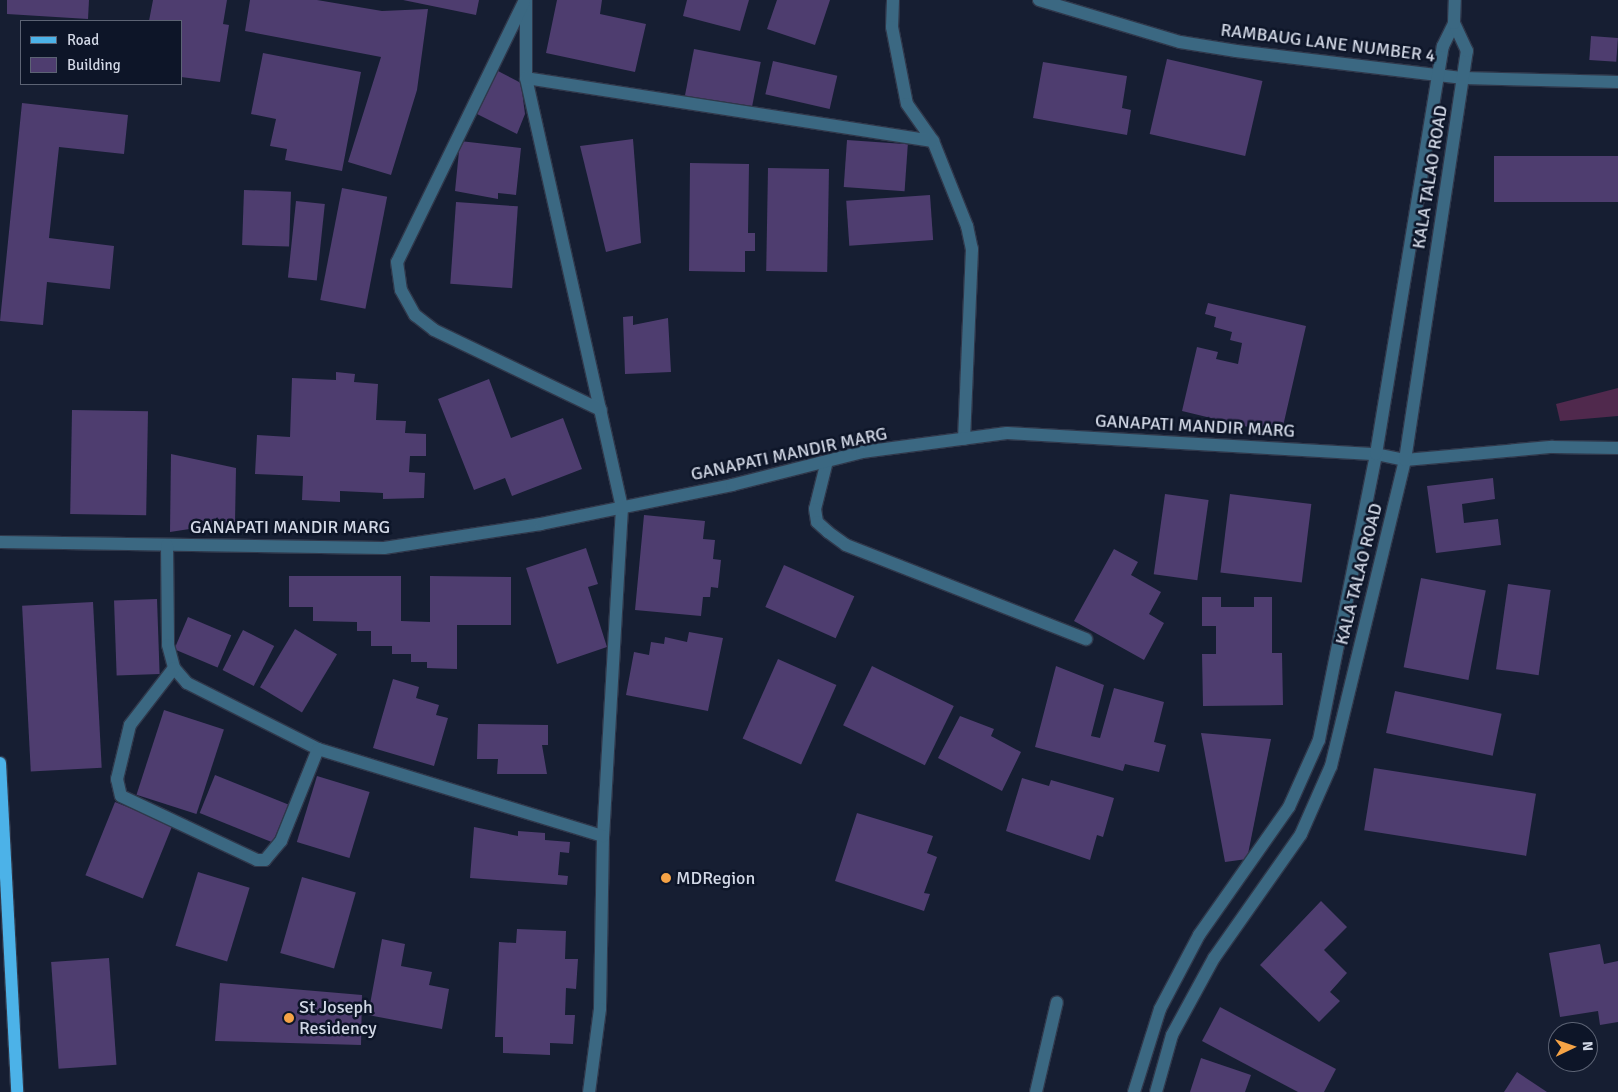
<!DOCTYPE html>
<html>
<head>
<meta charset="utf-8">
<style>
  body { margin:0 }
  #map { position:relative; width:1618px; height:1092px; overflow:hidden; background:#161e32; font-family:Signika,sans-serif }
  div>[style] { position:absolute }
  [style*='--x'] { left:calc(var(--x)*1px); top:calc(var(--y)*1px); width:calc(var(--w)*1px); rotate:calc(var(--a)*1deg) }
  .green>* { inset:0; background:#50294d }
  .building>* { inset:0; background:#4e3d6f; transform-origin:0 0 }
  .roads { filter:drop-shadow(1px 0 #30384b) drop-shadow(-1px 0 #30384b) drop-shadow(0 1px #30384b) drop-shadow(0 -1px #30384b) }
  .minor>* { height:12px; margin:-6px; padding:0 6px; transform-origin:6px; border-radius:6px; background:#3b6882 }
  .major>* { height:12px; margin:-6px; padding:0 6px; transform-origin:6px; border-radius:6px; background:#4cb2e8 }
  .dots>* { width:14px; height:14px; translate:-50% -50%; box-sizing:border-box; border:2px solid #0d1528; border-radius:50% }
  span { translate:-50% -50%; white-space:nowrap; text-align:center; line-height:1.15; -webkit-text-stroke:5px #0d1528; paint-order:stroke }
  .street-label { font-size:18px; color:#d2d8e6 }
  .poi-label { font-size:18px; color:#d2d8e6 }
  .left { translate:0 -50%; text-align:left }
  .legend { position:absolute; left:20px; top:20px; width:162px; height:65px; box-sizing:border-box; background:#0d1528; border:1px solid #5c6374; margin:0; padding:6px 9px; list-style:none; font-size:15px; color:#d2d8e6 }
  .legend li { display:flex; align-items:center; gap:10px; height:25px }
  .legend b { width:25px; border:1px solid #5c6374 }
  .north { position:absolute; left:1548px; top:1022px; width:50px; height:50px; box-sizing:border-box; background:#0d1528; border:1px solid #5c6374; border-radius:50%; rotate:87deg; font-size:14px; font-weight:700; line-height:20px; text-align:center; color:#d2d8e6 }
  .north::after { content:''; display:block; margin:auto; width:18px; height:22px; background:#f5a346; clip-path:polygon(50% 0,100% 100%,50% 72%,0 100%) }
</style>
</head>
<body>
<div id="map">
  <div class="green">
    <i style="clip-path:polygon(1618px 388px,1618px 416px,1560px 421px,1556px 404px)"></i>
  </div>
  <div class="building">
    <i style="clip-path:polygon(7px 0,89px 0,88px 19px,7px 14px)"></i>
    <i style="clip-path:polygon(153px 0,227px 0,223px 24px,229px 25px,220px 82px,181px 77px,181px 21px,149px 21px)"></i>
    <i style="clip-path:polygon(250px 0,317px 0,382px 11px,428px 9px,417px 90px,391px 175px,348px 162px,381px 57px,245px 31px)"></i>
    <i style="clip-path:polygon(403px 0,479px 0,476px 15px)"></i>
    <i style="clip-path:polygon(557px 0,602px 0,600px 14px,646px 24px,635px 72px,546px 53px)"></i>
    <i style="clip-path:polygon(687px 0,749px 0,740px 31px,683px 16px)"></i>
    <i style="clip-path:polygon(777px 0,830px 0,815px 45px,767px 29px)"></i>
    <i style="left:1591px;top:36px;width:27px;height:24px;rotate:4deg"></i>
    <i style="left:694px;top:49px;width:68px;height:51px;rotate:11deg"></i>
    <i style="clip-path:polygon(263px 53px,361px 72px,342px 171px,285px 160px,287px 149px,270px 146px,276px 119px,251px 114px)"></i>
    <i style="left:1167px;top:59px;width:98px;height:77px;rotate:13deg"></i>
    <i style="left:773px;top:61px;width:66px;height:34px;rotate:13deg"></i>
    <i style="clip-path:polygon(1043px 62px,1127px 76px,1122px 108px,1131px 110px,1127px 135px,1033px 118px)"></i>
    <i style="clip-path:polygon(498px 71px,521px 83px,525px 114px,517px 134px,475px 113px)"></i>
    <i style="clip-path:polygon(22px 103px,128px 115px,124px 154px,59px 147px,49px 238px,114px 246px,110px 289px,47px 282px,43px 325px,0 321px)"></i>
    <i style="clip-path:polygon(633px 139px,641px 243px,606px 252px,580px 146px)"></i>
    <i style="left:847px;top:140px;width:61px;height:47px;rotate:4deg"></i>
    <i style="clip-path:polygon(460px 141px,521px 148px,516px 195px,498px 193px,498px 199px,455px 191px)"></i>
    <i style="left:1618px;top:156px;width:46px;height:124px;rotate:90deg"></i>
    <i style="clip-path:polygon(690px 163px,749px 164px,748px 233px,755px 233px,755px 251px,745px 251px,745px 272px,689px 271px)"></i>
    <i style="left:768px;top:168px;width:61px;height:103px;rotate:1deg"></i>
    <i style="left:342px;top:188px;width:46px;height:114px;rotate:11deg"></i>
    <i style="left:244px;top:190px;width:47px;height:55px;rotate:2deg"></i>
    <i style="left:930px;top:195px;width:45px;height:84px;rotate:86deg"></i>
    <i style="left:296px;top:201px;width:29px;height:77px;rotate:6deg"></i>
    <i style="left:456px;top:202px;width:62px;height:82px;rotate:4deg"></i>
    <i style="clip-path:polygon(1208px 303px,1306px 326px,1281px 435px,1182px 411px,1197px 347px,1218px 352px,1216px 359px,1238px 364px,1242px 343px,1230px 340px,1232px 332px,1214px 327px,1216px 317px,1205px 314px)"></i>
    <i style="clip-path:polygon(633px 316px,633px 325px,668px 318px,671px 372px,625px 374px,623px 317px)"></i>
    <i style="clip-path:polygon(336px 372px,355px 374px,354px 382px,378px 384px,376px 420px,406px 421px,405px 433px,426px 434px,426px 456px,410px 456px,409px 472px,425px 473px,424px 498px,383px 499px,383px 493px,340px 491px,340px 502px,302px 500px,303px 476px,255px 474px,257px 435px,290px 437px,292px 378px,336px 380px)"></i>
    <i style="clip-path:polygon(489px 379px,511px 438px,563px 418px,582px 469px,512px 496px,505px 478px,474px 490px,438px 399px)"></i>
    <i style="left:72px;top:410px;width:76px;height:104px;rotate:1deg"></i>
    <i style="clip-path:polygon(171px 454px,236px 468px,235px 522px,170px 532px)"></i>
    <i style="clip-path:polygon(1493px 478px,1495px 499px,1462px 504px,1464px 523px,1498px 519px,1501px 545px,1436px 553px,1427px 486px)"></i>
    <i style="left:1165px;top:494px;width:44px;height:81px;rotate:8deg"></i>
    <i style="left:1230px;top:494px;width:82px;height:79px;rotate:7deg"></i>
    <i style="clip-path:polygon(644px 515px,705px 521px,703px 539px,715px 540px,713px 559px,721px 560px,718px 588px,711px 587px,710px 597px,703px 597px,701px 616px,635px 610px)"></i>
    <i style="clip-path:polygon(586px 548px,598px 584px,588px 587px,607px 647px,557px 664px,526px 568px)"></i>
    <i style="clip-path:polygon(1114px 549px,1138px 562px,1131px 575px,1161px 592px,1149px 614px,1164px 623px,1144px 660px,1074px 621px)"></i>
    <i style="left:784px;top:565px;width:77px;height:46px;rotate:24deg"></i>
    <i style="clip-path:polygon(289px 576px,401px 576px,401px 621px,430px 622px,430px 576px,511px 577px,511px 625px,457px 625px,457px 669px,427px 668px,427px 662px,411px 662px,411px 654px,392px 654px,392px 646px,371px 646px,371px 631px,357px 631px,357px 622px,313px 621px,313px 607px,289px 607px)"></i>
    <i style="left:1421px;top:578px;width:66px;height:91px;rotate:11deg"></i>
    <i style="left:1508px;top:584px;width:43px;height:86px;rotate:8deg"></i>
    <i style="clip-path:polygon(1202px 597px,1221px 597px,1221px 607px,1254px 607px,1254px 597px,1272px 597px,1272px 653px,1282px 653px,1283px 705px,1203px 706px,1202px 654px,1216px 654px,1216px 626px,1202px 626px)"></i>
    <i style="left:157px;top:599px;width:75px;height:43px;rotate:88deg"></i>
    <i style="left:93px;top:602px;width:166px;height:71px;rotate:87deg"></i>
    <i style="left:188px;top:617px;width:47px;height:35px;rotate:23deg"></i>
    <i style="left:295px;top:629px;width:49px;height:68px;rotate:31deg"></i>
    <i style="left:243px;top:630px;width:35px;height:45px;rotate:27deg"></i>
    <i style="clip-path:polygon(689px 632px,723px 638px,708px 711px,626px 695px,634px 652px,649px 655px,651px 642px,664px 644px,665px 637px,687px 642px)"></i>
    <i style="left:778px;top:659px;width:64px;height:87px;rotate:24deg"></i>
    <i style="left:872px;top:666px;width:91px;height:66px;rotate:26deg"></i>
    <i style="clip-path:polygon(1056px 666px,1104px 685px,1091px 736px,1100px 738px,1114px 688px,1164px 702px,1154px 742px,1166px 745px,1159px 772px,1125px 764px,1123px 771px,1035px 747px)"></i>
    <i style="clip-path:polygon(393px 679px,419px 687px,416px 698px,439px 705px,436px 715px,448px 718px,434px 766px,373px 748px)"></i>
    <i style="left:1395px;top:691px;width:109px;height:43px;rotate:12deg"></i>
    <i style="left:164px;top:710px;width:63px;height:89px;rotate:18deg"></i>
    <i style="clip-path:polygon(960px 716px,994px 729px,991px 736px,1021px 752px,1002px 791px,938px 758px)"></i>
    <i style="clip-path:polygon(478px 724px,548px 725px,548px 745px,542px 745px,547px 774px,497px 774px,498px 759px,477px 759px)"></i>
    <i style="clip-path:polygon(1201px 733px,1271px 739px,1247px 859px,1225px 862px)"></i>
    <i style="left:1374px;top:768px;width:164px;height:63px;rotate:9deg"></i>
    <i style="left:215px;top:775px;width:79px;height:41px;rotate:22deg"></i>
    <i style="left:317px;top:776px;width:55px;height:69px;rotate:17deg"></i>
    <i style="clip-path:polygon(1022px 778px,1049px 786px,1051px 780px,1114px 798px,1103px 837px,1097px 835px,1090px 860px,1006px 831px)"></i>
    <i style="left:115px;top:802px;width:62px;height:79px;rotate:22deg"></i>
    <i style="clip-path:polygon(857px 813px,933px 836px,927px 853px,937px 857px,924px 893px,930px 894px,924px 911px,835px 881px)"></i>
    <i style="clip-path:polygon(474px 827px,518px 836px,518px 831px,545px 833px,545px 840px,570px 842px,569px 853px,560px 852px,558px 875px,568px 876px,567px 885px,470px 878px)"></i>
    <i style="left:198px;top:872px;width:54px;height:77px;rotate:17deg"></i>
    <i style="left:302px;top:877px;width:56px;height:79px;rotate:16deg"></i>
    <i style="clip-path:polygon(1321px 901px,1347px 927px,1324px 950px,1347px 973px,1330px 992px,1340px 1001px,1319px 1022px,1260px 965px)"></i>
    <i style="clip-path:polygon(517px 929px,566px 931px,565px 959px,578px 959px,576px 989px,566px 988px,565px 1015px,575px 1015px,573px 1044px,550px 1043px,550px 1055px,503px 1053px,503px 1037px,495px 1037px,499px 942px,516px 943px)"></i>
    <i style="clip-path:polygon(382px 939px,405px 944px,401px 966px,432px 972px,429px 985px,449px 989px,442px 1029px,368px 1015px)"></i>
    <i style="clip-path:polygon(1600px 944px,1604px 964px,1618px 961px,1618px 1022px,1600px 1025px,1598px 1011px,1560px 1017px,1549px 953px)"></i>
    <i style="left:109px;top:958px;width:107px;height:58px;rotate:86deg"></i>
    <i style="clip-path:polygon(220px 983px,362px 995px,361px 1045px,215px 1041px)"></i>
    <i style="clip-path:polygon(1220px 1007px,1336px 1069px,1324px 1092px,1298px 1092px,1202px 1041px)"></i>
    <i style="clip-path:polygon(1201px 1058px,1251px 1075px,1245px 1092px,1190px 1092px)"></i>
    <i style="clip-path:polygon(1517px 1072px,1547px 1092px,1504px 1092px)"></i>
  </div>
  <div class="roads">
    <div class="minor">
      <i style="--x:526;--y:0;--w:78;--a:90"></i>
      <i style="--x:526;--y:78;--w:441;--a:77.4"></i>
      <i style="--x:622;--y:508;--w:329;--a:93.3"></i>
      <i style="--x:603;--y:836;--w:173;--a:91"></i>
      <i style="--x:600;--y:1009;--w:84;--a:97.5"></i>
      <i style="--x:893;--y:0;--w:27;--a:92"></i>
      <i style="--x:892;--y:27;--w:78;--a:79"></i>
      <i style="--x:907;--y:104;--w:45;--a:54.9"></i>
      <i style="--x:933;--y:141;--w:92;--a:68.2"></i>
      <i style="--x:967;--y:226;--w:24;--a:78"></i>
      <i style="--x:972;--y:249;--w:190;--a:92.4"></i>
      <i style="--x:1039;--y:0;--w:147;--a:16.6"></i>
      <i style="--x:1180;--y:42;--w:57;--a:9.1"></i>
      <i style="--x:1236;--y:51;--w:229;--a:6.8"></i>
      <i style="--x:1463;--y:78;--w:155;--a:1.5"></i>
      <i style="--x:524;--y:2;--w:289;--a:116"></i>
      <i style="--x:397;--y:262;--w:28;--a:82"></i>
      <i style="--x:401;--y:290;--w:29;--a:61"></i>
      <i style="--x:415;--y:315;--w:24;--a:38"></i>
      <i style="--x:434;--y:330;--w:185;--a:25.6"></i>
      <i style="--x:526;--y:78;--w:412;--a:8.8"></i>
      <i style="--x:827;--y:461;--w:49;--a:104"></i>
      <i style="--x:815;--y:509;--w:13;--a:81"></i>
      <i style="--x:817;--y:522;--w:15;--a:42"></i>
      <i style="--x:828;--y:532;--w:22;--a:36"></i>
      <i style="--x:846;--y:545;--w:258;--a:21.4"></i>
      <i style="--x:0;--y:542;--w:384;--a:0.9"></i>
      <i style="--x:384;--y:548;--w:159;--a:-8.7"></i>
      <i style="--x:541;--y:524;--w:195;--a:-11.5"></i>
      <i style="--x:732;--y:485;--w:134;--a:-14.2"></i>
      <i style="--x:862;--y:452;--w:146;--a:-7.5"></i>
      <i style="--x:1007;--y:433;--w:370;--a:3.3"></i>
      <i style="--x:1376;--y:454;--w:30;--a:12"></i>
      <i style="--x:1405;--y:460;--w:148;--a:-5.1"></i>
      <i style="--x:1552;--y:447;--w:66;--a:0.9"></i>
      <i style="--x:167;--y:545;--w:100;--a:89.4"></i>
      <i style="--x:168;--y:645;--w:24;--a:75"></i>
      <i style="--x:174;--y:668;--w:20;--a:49"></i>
      <i style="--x:187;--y:683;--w:147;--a:26.7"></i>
      <i style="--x:318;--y:749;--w:298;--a:17"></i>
      <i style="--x:174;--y:668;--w:72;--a:127.7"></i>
      <i style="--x:130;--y:725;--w:56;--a:103.5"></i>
      <i style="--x:117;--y:779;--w:17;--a:77"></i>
      <i style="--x:121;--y:796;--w:150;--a:25.2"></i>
      <i style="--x:257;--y:860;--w:8;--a:0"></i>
      <i style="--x:265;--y:860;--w:25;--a:-50"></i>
      <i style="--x:281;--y:841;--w:99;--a:-68.1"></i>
      <i style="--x:1036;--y:1092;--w:92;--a:-76.9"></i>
      <i style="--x:1134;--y:1092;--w:87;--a:-72.6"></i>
      <i style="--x:1160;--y:1009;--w:84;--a:-62.2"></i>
      <i style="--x:1199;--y:935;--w:156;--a:-54.9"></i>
      <i style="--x:1289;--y:807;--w:73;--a:-65.9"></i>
      <i style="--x:1319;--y:740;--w:292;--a:-78.7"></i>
      <i style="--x:1376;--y:454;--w:413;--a:-80.7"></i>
      <i style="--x:1443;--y:46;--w:25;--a:-64"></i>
      <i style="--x:1156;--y:1092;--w:59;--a:-74.3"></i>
      <i style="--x:1172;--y:1035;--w:88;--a:-61.4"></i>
      <i style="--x:1214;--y:958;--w:151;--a:-54.9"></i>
      <i style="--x:1301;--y:834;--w:74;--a:-66.2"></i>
      <i style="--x:1331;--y:766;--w:315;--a:-76.4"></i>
      <i style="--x:1405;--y:460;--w:414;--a:-81.4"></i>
      <i style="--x:1467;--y:51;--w:31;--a:-115"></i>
      <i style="--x:1454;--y:23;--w:23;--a:-88"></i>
    </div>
    <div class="major">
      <i style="--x:0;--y:763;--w:329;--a:87"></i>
    </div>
  </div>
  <div class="dots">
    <i style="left:666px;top:878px;background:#f5a346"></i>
    <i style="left:289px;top:1018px;background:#f5a346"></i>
  </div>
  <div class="street-label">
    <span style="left:1328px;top:43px;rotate:7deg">RAMBAUG LANE NUMBER 4</span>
    <span style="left:1430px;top:177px;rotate:-81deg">KALA TALAO ROAD</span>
    <span style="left:1195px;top:426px;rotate:3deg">GANAPATI MANDIR MARG</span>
    <span style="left:789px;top:454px;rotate:-12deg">GANAPATI MANDIR MARG</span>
    <span style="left:290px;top:527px">GANAPATI MANDIR MARG</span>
    <span style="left:1359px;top:574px;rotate:-76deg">KALA TALAO ROAD</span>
  </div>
  <div class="poi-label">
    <span class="left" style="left:676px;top:878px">MDRegion</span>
    <span class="left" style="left:299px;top:1018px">St Joseph<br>Residency</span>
  </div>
  <ul class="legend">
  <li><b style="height:6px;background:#4cb2e8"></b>Road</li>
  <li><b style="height:14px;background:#4e3d6f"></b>Building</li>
  </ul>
  <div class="north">N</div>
</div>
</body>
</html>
